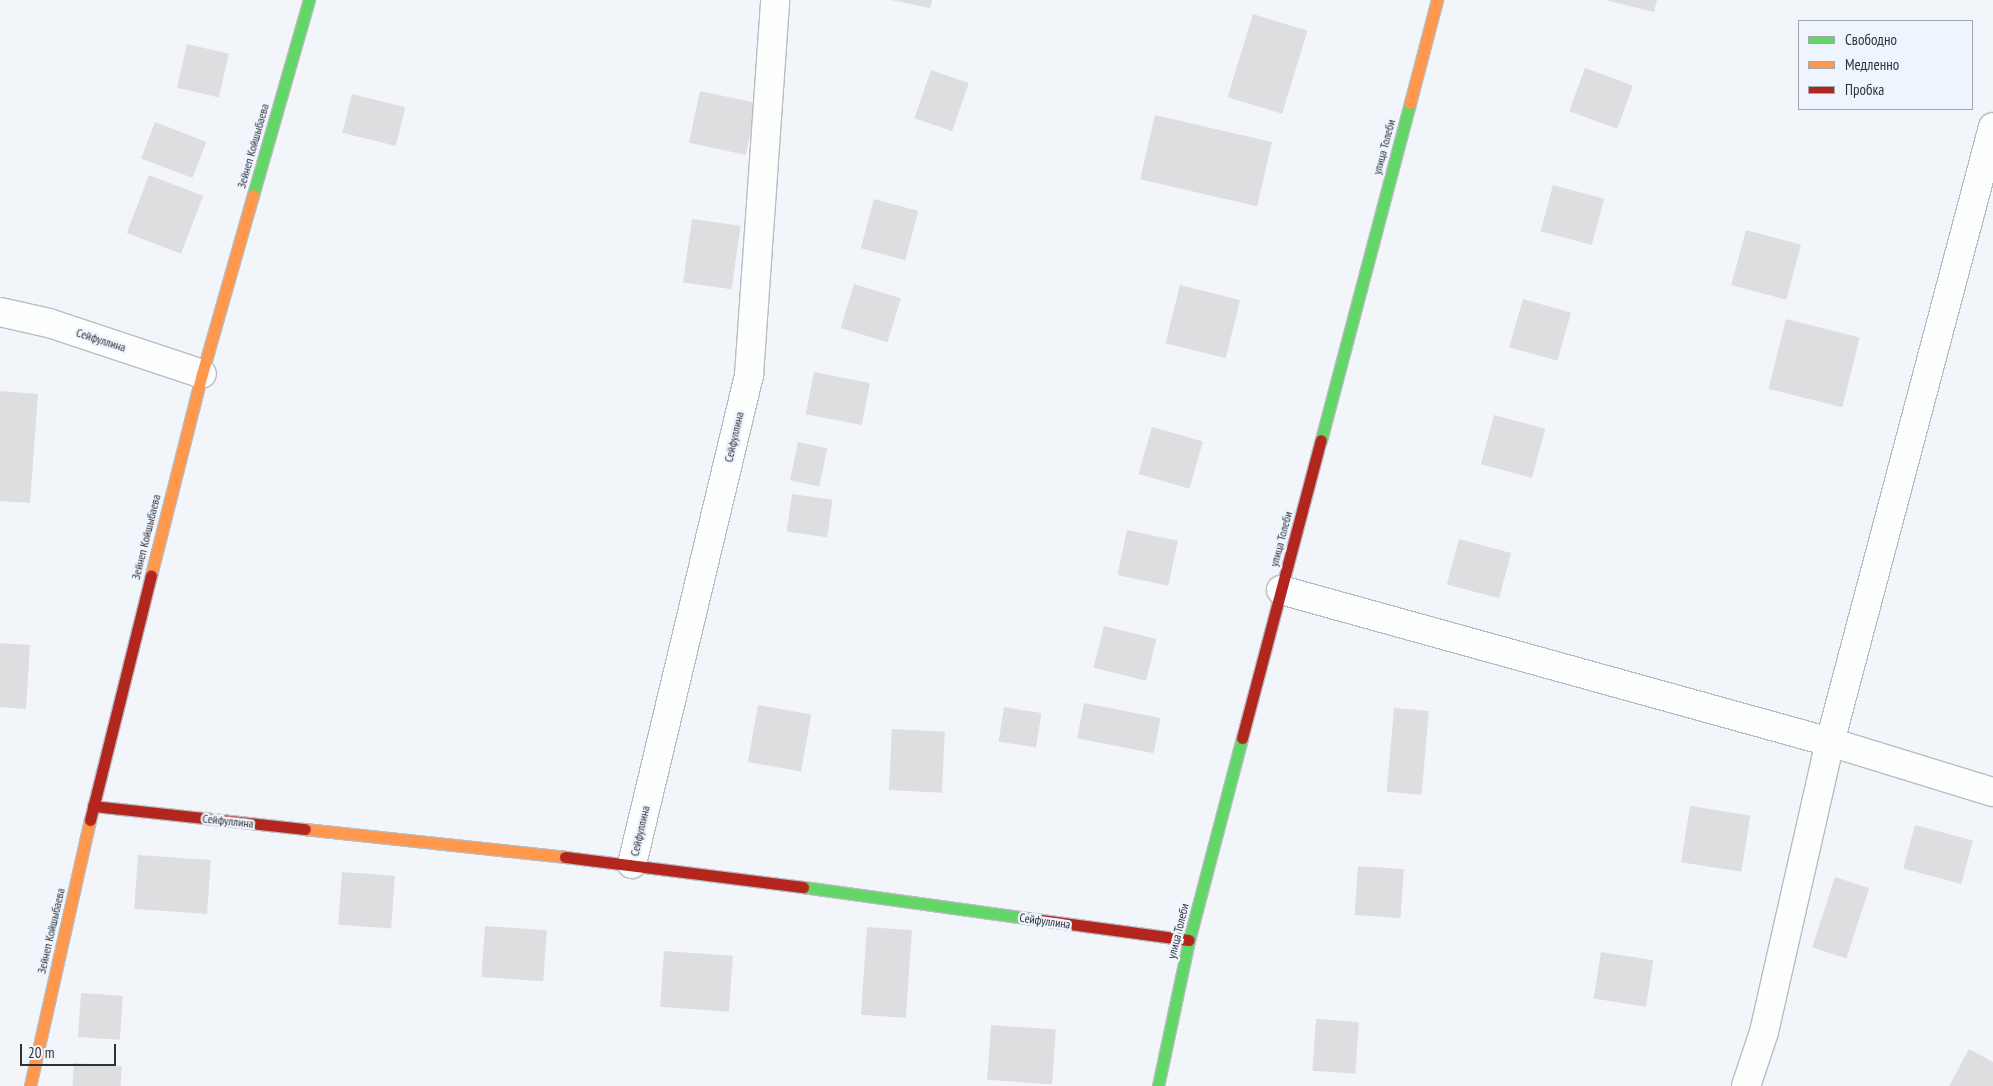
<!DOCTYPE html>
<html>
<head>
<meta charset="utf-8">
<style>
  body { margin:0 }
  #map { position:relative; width:1993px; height:1086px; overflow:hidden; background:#f2f6fb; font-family:"PT Sans Narrow",sans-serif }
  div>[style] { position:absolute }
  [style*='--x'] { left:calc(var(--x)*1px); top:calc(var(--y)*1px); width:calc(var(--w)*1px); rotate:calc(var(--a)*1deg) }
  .building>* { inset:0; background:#dedee0; transform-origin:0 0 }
  .roads { filter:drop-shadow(1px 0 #b9bcc0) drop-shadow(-1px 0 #b9bcc0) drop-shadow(0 1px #b9bcc0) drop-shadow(0 -1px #b9bcc0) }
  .street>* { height:28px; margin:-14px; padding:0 14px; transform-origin:14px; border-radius:14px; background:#fdfefe }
  .fast>* { height:11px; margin:-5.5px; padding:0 5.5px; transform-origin:5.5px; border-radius:5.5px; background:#63d668 }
  .slow>* { height:11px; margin:-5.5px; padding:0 5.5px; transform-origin:5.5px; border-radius:5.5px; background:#ff974d }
  .jam>* { height:11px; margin:-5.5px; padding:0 5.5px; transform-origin:5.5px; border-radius:5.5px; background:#b3261e }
  span { translate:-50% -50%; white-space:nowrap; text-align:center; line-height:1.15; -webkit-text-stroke:4.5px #eef5ff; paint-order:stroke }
  .street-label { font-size:12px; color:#2f3235 }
  .legend { position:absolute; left:1798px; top:20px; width:175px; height:90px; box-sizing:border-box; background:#eef5ff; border:1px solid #a2a7ae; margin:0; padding:6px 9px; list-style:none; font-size:15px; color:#2f3235 }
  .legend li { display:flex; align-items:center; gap:10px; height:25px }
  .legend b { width:25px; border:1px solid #a2a7ae }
  .scale { position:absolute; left:20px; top:1044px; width:96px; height:22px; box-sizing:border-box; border:2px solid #2f3235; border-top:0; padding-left:6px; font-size:15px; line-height:18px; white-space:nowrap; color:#2f3235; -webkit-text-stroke:4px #eef5ff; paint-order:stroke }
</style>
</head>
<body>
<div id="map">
  <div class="building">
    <i style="clip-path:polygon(891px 0,932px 0,930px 8px)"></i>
    <i style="clip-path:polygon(1605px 0,1657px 0,1654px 12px)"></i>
    <i style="left:1253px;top:14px;width:57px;height:87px;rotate:17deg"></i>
    <i style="left:187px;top:44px;width:43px;height:45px;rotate:13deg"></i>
    <i style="left:1585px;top:68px;width:51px;height:46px;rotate:20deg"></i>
    <i style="left:931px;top:70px;width:40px;height:51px;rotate:19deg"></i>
    <i style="left:700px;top:91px;width:58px;height:53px;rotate:12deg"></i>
    <i style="left:352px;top:94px;width:55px;height:40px;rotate:14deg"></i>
    <i style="left:1155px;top:115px;width:120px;height:66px;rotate:13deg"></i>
    <i style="left:155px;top:122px;width:55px;height:39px;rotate:21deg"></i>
    <i style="left:149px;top:175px;width:58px;height:62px;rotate:21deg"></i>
    <i style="left:1553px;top:185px;width:53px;height:48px;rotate:15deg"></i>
    <i style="left:874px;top:199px;width:46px;height:51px;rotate:15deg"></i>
    <i style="left:692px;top:219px;width:49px;height:64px;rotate:8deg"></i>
    <i style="left:1746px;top:230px;width:57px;height:57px;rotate:15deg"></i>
    <i style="left:854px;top:284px;width:49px;height:46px;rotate:17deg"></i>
    <i style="left:1180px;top:285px;width:62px;height:60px;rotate:14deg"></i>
    <i style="left:1523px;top:299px;width:50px;height:50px;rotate:16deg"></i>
    <i style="left:1786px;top:319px;width:76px;height:72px;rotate:14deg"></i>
    <i style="left:814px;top:372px;width:57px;height:43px;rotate:11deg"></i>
    <i style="clip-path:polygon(0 391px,38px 394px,30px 503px,0 501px)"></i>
    <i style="left:1494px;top:415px;width:53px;height:51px;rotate:15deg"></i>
    <i style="left:1152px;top:427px;width:53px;height:49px;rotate:16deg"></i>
    <i style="left:798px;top:442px;width:30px;height:39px;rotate:12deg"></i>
    <i style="left:792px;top:494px;width:41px;height:38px;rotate:8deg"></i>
    <i style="left:1127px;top:530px;width:52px;height:46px;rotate:12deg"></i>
    <i style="left:1459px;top:539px;width:54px;height:47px;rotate:15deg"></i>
    <i style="left:1104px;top:626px;width:54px;height:43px;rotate:14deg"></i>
    <i style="clip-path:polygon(0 643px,30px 645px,26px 709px,0 707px)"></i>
    <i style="left:1084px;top:703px;width:78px;height:36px;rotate:11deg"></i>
    <i style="left:758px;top:705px;width:54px;height:58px;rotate:10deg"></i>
    <i style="left:1004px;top:707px;width:38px;height:35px;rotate:9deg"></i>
    <i style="left:1394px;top:708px;width:35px;height:84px;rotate:5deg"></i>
    <i style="left:892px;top:729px;width:53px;height:61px;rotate:3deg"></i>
    <i style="left:1690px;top:806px;width:61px;height:57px;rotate:9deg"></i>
    <i style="left:1915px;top:825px;width:60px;height:45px;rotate:15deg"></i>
    <i style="left:138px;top:855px;width:73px;height:54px;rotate:4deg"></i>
    <i style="left:1358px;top:866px;width:46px;height:49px;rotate:4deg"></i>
    <i style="left:342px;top:872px;width:53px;height:53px;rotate:4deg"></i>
    <i style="left:1835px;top:877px;width:36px;height:74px;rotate:18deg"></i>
    <i style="left:485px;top:926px;width:62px;height:51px;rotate:4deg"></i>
    <i style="left:867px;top:927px;width:45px;height:88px;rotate:4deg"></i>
    <i style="left:664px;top:951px;width:69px;height:56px;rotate:4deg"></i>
    <i style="left:1601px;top:952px;width:53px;height:47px;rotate:9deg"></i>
    <i style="left:81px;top:993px;width:42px;height:44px;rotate:4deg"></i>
    <i style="left:1316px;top:1019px;width:43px;height:52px;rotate:4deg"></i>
    <i style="left:991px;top:1025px;width:65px;height:55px;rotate:4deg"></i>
    <i style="clip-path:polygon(1969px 1049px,1993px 1062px,1993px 1086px,1949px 1086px)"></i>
    <i style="left:74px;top:1063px;width:48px;height:23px;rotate:4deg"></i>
  </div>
  <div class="roads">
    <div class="street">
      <i style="--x:0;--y:312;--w:50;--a:12.7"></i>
      <i style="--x:49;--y:323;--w:161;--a:18.4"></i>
      <i style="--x:1281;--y:590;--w:570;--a:15.48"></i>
      <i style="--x:1830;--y:742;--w:170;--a:17.1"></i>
      <i style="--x:632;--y:864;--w:503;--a:-76.54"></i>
      <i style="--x:749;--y:375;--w:376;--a:-86"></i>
      <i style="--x:1746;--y:1086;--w:57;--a:-71.6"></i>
      <i style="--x:1764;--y:1032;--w:297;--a:-77.2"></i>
      <i style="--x:1830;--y:742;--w:636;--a:-75.16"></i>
    </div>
    <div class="fast">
      <i style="--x:253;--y:195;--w:203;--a:-74"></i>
      <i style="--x:1321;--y:440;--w:349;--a:-75.2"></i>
      <i style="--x:803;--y:887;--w:240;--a:7.9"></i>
      <i style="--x:1158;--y:1086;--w:149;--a:-78"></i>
      <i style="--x:1189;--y:940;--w:209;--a:-75.3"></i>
    </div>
    <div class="slow">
      <i style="--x:1410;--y:103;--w:106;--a:-75.3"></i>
      <i style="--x:151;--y:575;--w:207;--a:-75.8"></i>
      <i style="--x:202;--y:374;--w:186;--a:-74.1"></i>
      <i style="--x:305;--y:829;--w:262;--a:6.1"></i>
      <i style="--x:30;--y:1086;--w:273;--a:-77.3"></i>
    </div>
    <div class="jam">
      <i style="--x:1242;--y:738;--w:308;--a:-75.2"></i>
      <i style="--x:93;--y:806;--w:213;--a:6.2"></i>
      <i style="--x:90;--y:820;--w:252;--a:-76"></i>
      <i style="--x:565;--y:857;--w:240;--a:7.2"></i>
      <i style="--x:1041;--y:920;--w:149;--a:7.7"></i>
    </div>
  </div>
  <div class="street-label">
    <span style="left:253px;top:146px;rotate:-74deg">Зейнеп Койшыбаева</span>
    <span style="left:1384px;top:147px;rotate:-75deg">улица Толеби</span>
    <span style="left:101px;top:340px;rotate:18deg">Сейфуллина</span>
    <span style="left:734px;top:437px;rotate:-77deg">Сейфуллина</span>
    <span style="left:146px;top:537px;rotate:-76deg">Зейнеп Койшыбаева</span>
    <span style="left:1281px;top:539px;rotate:-75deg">улица Толеби</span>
    <span style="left:228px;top:821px;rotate:6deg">Сейфуллина</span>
    <span style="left:640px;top:831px;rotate:-77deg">Сейфуллина</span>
    <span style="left:1045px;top:921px;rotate:8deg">Сейфуллина</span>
    <span style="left:51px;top:931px;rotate:-77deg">Зейнеп Койшыбаева</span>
    <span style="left:1178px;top:931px;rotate:-76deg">улица Толеби</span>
  </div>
  <ul class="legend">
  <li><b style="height:6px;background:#63d668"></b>Свободно</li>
  <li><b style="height:6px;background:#ff974d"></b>Медленно</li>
  <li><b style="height:6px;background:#b3261e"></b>Пробка</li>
  </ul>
  <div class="scale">20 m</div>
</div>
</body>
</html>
